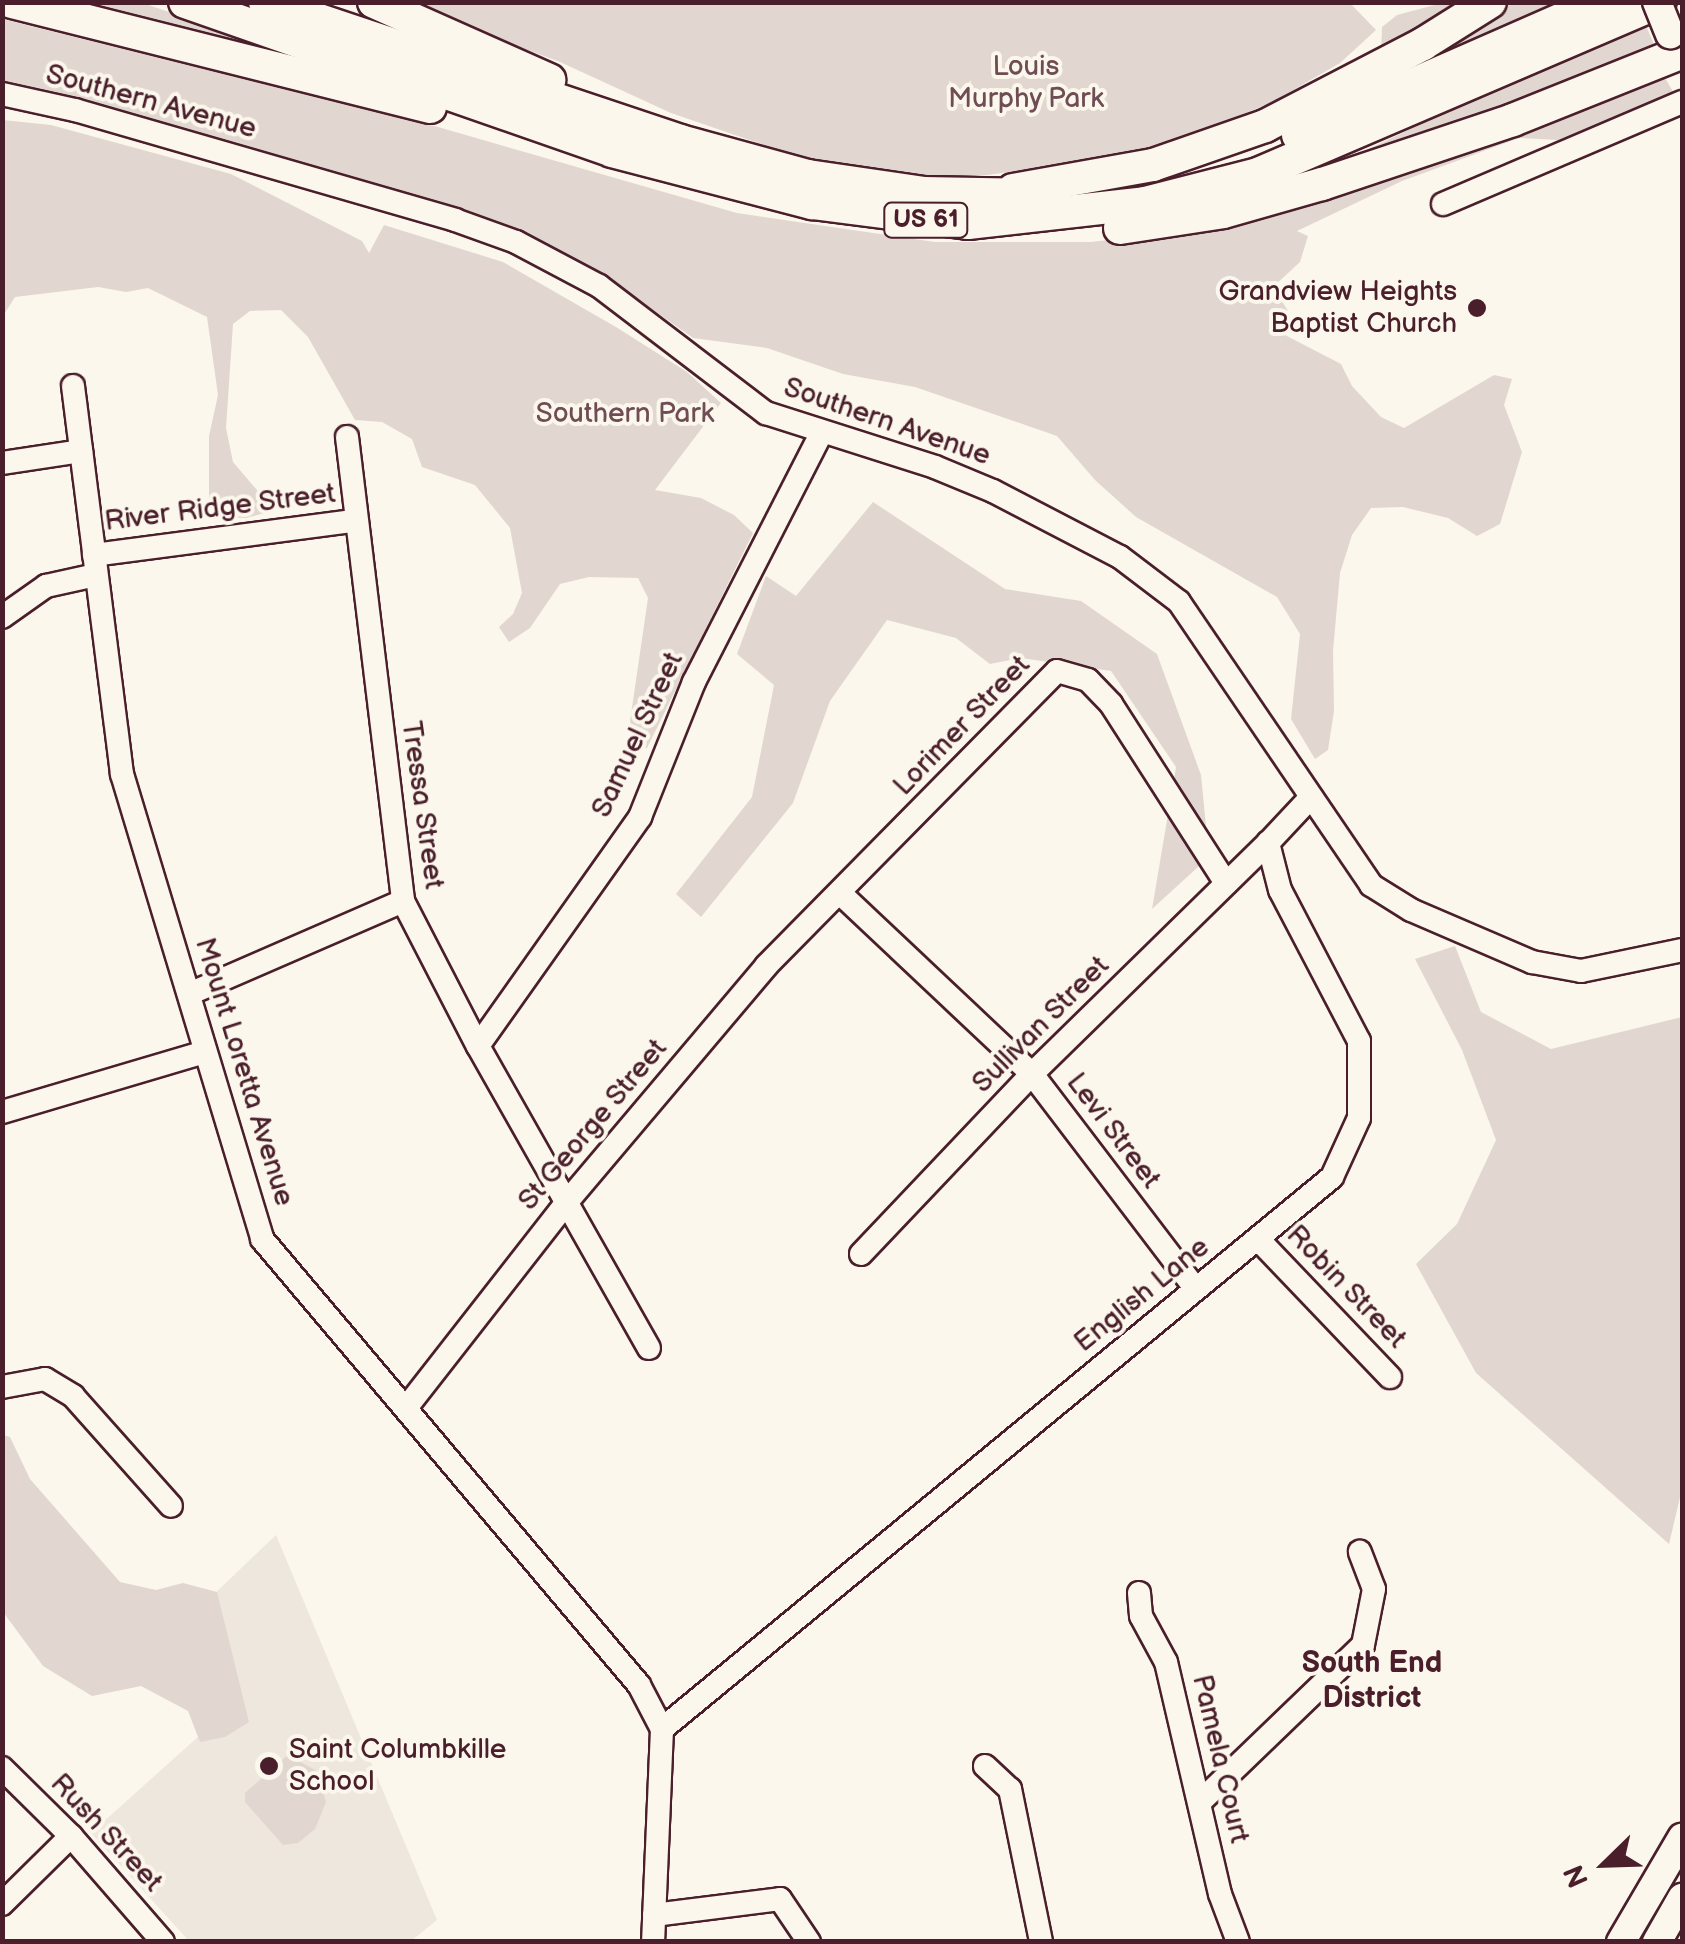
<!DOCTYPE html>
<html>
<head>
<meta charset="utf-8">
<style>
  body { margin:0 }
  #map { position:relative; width:1685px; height:1944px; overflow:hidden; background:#fbf7ec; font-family:"Balsamiq Sans",sans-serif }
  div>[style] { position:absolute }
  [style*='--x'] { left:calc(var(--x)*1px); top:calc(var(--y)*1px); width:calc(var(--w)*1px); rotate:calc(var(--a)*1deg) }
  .built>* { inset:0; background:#eee7de }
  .green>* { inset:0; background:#e2d7d0 }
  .roads { filter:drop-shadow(2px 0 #4a1f2b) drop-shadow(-2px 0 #4a1f2b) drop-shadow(0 2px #4a1f2b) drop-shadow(0 -2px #4a1f2b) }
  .minor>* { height:22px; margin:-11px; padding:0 11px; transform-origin:11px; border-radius:11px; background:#fbf7ec }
  .major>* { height:28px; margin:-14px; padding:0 14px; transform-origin:14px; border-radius:14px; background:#fbf7ec }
  .highway>* { height:32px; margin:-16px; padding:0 16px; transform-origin:16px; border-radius:16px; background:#fbf7ec }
  .bridges { filter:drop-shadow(2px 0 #4a1f2b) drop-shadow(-2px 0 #4a1f2b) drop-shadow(0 2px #4a1f2b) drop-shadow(0 -2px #4a1f2b) }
  .major-bridge>* { height:28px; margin:-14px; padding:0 14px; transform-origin:14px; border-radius:14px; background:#fbf7ec }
  .dots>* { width:28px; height:28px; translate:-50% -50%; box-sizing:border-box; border:5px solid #fbf7ec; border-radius:50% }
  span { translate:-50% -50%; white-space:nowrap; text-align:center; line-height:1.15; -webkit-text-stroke:8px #fbf7ec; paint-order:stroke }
  .shield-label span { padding:2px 8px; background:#fbf7ec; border:2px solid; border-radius:8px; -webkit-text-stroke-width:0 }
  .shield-label { font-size:25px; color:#4a1f2b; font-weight:700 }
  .park-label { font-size:28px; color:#704d54 }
  .street-label { font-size:28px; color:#4a1f2b }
  .poi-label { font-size:28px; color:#4a1f2b }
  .right { translate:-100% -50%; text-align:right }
  .left { translate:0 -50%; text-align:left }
  .neighbourhood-label { font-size:30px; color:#4a1f2b; font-weight:700 }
  .frame { position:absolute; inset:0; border:5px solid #4a1f2b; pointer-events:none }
  .north { position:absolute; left:1555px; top:1814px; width:100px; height:100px; -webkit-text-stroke:8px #fbf7ec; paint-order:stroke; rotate:247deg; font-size:28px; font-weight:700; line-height:40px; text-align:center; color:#4a1f2b }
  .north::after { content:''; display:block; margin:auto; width:35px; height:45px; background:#4a1f2b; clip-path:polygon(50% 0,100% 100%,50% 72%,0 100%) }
</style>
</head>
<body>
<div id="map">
  <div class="built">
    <i style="clip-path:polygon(276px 1535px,437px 1920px,411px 1941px,189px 1941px,91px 1833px,239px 1700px,209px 1599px)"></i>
  </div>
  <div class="green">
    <i style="clip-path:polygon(1349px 2px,1376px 30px,1340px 63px,1276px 100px,1205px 131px,1123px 156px,951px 180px,855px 172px,784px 152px,671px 113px,560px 62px,402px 3px)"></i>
    <i style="clip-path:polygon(58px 3px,143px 3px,339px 71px)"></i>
    <i style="clip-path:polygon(1442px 3px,1472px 3px,1381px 52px,1382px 27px,1397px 15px)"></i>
    <i style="clip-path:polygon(1514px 3px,1556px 3px,1352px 97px,1440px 46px)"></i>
    <i style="clip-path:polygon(2px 19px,438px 127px,737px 213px,935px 242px,1091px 242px,1227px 227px,1665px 78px,1675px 95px,1558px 140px,1519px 138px,1402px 181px,1297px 231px,1308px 236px,1300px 262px,1273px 287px,1288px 311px,1285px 335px,1341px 364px,1352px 386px,1381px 417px,1404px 428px,1494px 375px,1512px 379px,1504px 405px,1522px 452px,1500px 524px,1477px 536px,1448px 518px,1403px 507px,1371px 508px,1352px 535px,1340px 573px,1333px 651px,1334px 711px,1328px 750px,1315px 759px,1291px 719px,1300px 634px,1277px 597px,1136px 517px,1095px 480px,1057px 436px,915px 387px,843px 374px,767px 348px,693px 338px,621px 287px,542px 243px,423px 202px,3px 89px)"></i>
    <i style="clip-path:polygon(1643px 19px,1653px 42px,1653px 57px,1305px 179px)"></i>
    <i style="clip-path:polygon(3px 120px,51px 125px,231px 174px,362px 241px,369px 253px,384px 225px,503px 262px,616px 327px,687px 372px,721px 403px,655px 490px,701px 498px,734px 515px,753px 533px,647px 748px,635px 745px,630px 721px,648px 598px,638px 578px,589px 577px,560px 584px,530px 628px,509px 642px,499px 627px,513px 614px,522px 593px,510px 528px,475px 485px,422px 467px,412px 439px,382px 422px,355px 420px,308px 337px,281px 310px,250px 311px,233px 324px,226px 428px,233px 462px,274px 510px,247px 518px,226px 518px,209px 498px,209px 436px,218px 395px,207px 317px,148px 288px,126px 292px,98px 287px,15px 297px,3px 316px)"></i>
    <i style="clip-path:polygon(873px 502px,1005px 589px,1081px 601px,1157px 654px,1201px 775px,1209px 857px,1152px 909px,1176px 767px,1111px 671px,1021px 658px,990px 664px,956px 638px,887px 620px,830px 701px,793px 803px,701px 917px,676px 894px,752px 797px,774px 685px,737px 654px,766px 576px,796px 596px)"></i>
    <i style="clip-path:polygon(1455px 946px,1481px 1012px,1551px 1049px,1682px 1017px,1682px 1489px,1669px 1544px,1476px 1373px,1416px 1264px,1457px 1224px,1496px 1140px,1462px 1050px,1415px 959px)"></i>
    <i style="clip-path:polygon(3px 1435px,10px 1437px,30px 1479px,120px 1582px,156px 1590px,183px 1583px,217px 1592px,249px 1722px,225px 1737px,200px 1742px,188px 1711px,141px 1686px,92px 1696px,43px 1666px,3px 1612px)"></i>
    <i style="clip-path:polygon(288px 1755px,317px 1771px,326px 1802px,315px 1829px,298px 1843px,283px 1845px,245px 1802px,245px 1793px)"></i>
  </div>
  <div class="roads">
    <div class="minor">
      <i style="--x:2;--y:94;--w:75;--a:12.4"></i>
      <i style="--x:75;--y:110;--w:396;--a:16.1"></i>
      <i style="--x:455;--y:220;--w:65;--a:19.8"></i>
      <i style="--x:516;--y:242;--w:94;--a:27.9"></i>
      <i style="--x:599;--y:286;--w:210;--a:37.3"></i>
      <i style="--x:766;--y:413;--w:177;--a:17.7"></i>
      <i style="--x:935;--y:467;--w:63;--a:22.5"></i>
      <i style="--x:993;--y:491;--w:143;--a:27.5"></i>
      <i style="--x:1120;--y:557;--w:74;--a:37.3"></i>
      <i style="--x:1179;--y:602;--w:342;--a:55.8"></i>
      <i style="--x:1371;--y:885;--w:47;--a:32"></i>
      <i style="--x:1411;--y:910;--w:132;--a:23.3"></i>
      <i style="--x:1532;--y:962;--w:50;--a:10.4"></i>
      <i style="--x:1581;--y:971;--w:103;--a:-11.7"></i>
      <i style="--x:1443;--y:204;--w:260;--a:-23.1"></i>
      <i style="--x:73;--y:386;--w:391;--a:82.8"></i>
      <i style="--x:122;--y:774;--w:486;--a:73.2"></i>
      <i style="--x:262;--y:1239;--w:584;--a:49.79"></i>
      <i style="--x:639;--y:1685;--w:50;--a:62.4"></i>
      <i style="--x:662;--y:1729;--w:213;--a:92.4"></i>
      <i style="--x:347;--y:437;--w:467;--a:83.1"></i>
      <i style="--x:403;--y:901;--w:163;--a:62.7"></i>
      <i style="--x:478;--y:1046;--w:347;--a:60.5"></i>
      <i style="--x:2;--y:463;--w:80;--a:-8.6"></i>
      <i style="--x:94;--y:555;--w:262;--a:-7.5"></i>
      <i style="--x:2;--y:617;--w:54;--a:-35.2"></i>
      <i style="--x:46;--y:586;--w:51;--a:-12.4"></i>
      <i style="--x:841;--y:894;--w:262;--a:43.3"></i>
      <i style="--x:1032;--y:1074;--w:270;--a:52.7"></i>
      <i style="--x:189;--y:994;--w:233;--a:-23.5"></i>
      <i style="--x:478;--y:1046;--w:281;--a:-54.7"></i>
      <i style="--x:640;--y:817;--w:145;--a:-68.2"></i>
      <i style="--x:694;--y:682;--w:281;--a:-62.9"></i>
      <i style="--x:2;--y:1112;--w:211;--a:-16.5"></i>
      <i style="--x:1258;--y:1239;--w:191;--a:46.3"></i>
      <i style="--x:861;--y:1254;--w:248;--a:-46.5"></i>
      <i style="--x:1032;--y:1074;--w:330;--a:-44.4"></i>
      <i style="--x:2;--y:1387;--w:44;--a:-10.5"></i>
      <i style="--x:45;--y:1379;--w:33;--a:31"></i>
      <i style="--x:73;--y:1396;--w:147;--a:48.3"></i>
      <i style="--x:406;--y:1408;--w:260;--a:-52"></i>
      <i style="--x:566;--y:1203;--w:310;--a:-49.8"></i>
      <i style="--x:766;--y:966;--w:414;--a:-45.4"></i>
      <i style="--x:1057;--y:671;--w:32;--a:16"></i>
      <i style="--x:1088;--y:680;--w:33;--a:46"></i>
      <i style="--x:1111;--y:704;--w:213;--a:57.3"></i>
      <i style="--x:1139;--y:1593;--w:23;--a:85"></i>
      <i style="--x:1141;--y:1616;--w:52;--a:61.5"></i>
      <i style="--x:1166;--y:1662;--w:238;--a:76.9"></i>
      <i style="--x:1220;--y:1894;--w:51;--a:69.4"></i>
      <i style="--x:662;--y:1729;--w:868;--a:-39.48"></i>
      <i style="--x:1332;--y:1177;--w:65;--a:-65.4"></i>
      <i style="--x:1359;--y:1118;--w:77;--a:-90"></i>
      <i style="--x:1359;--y:1041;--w:170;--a:-117.6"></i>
      <i style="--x:1280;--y:890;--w:49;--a:-104.3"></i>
      <i style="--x:1268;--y:843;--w:63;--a:-46.9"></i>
      <i style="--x:985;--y:1766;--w:34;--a:43"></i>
      <i style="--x:1010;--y:1789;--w:156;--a:78.5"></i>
      <i style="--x:2;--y:1768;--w:97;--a:44.6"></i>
      <i style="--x:71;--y:1836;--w:140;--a:49"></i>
      <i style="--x:1200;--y:1802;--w:226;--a:-43.9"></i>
      <i style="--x:1363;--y:1645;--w:57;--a:-78.9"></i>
      <i style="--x:1374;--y:1589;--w:40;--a:-111"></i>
      <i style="--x:2;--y:1904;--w:97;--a:-44.6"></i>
      <i style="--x:654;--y:1915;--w:127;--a:-7.2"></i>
      <i style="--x:780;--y:1899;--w:52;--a:56"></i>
    </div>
    <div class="major">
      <i style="--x:1621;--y:1942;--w:121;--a:-59.6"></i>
      <i style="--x:1657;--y:1942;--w:51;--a:-60.4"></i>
    </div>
    <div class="highway">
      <i style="--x:12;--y:2;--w:431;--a:14.1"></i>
      <i style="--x:185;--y:2;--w:452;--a:19.2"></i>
      <i style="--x:612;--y:151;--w:207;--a:14.6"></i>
      <i style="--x:812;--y:203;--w:157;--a:7.3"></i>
      <i style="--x:968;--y:223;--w:178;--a:-6.4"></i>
      <i style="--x:1145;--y:203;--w:117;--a:-14.4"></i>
      <i style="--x:1258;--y:174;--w:437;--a:-23.2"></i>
      <i style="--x:265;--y:2;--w:438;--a:18.5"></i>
      <i style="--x:680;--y:141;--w:133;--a:15.3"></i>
      <i style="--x:808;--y:176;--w:116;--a:8.4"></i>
      <i style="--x:923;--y:193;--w:114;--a:1"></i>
      <i style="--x:374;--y:2;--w:192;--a:24"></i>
      <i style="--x:1298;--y:135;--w:331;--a:-23.7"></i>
      <i style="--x:1013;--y:190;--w:142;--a:-10.1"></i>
      <i style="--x:1153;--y:165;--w:119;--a:-19.2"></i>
      <i style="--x:1265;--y:126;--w:178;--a:-27.4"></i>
      <i style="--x:1423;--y:44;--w:79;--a:-32.1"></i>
      <i style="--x:1120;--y:228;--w:104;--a:-8.8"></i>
      <i style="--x:1223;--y:212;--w:103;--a:-15.8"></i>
      <i style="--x:1322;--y:184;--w:201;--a:-18.5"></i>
      <i style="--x:1513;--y:120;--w:178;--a:-21.8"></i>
    </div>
  </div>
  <div class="bridges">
    <div class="major-bridge">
      <i style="--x:1657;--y:2;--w:35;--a:68"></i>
    </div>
  </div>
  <div class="dots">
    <i style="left:1477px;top:308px;background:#4a1f2b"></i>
    <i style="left:269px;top:1766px;background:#4a1f2b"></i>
  </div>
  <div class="shield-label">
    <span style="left:926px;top:220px">US 61</span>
  </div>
  <div class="park-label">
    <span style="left:1026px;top:83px">Louis<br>Murphy Park</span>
    <span style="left:625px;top:414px">Southern Park</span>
  </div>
  <div class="street-label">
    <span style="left:151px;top:102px;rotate:15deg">Southern Avenue</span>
    <span style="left:887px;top:422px;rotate:19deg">Southern Avenue</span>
    <span style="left:220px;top:508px;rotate:-7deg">River Ridge Street</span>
    <span style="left:962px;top:726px;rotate:-46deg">Lorimer Street</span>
    <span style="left:638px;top:735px;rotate:-65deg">Samuel Street</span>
    <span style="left:422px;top:805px;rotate:82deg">Tressa Street</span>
    <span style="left:1041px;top:1025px;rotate:-45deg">Sullivan Street</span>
    <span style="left:244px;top:1072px;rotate:73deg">Mount Loretta Avenue</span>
    <span style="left:593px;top:1125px;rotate:-50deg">St George Street</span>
    <span style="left:1113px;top:1131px;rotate:53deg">Levi Street</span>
    <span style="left:1346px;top:1287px;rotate:46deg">Robin Street</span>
    <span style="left:1142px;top:1295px;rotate:-39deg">English Lane</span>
    <span style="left:1220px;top:1759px;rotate:77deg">Pamela Court</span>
    <span style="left:106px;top:1833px;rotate:47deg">Rush Street</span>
  </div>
  <div class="poi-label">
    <span class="right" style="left:1457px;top:308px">Grandview Heights<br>Baptist Church</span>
    <span class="left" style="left:289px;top:1766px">Saint Columbkille<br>School</span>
  </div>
  <div class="neighbourhood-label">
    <span style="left:1372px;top:1680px">South End<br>District</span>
  </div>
  <div class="frame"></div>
  <div class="north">N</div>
</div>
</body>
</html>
